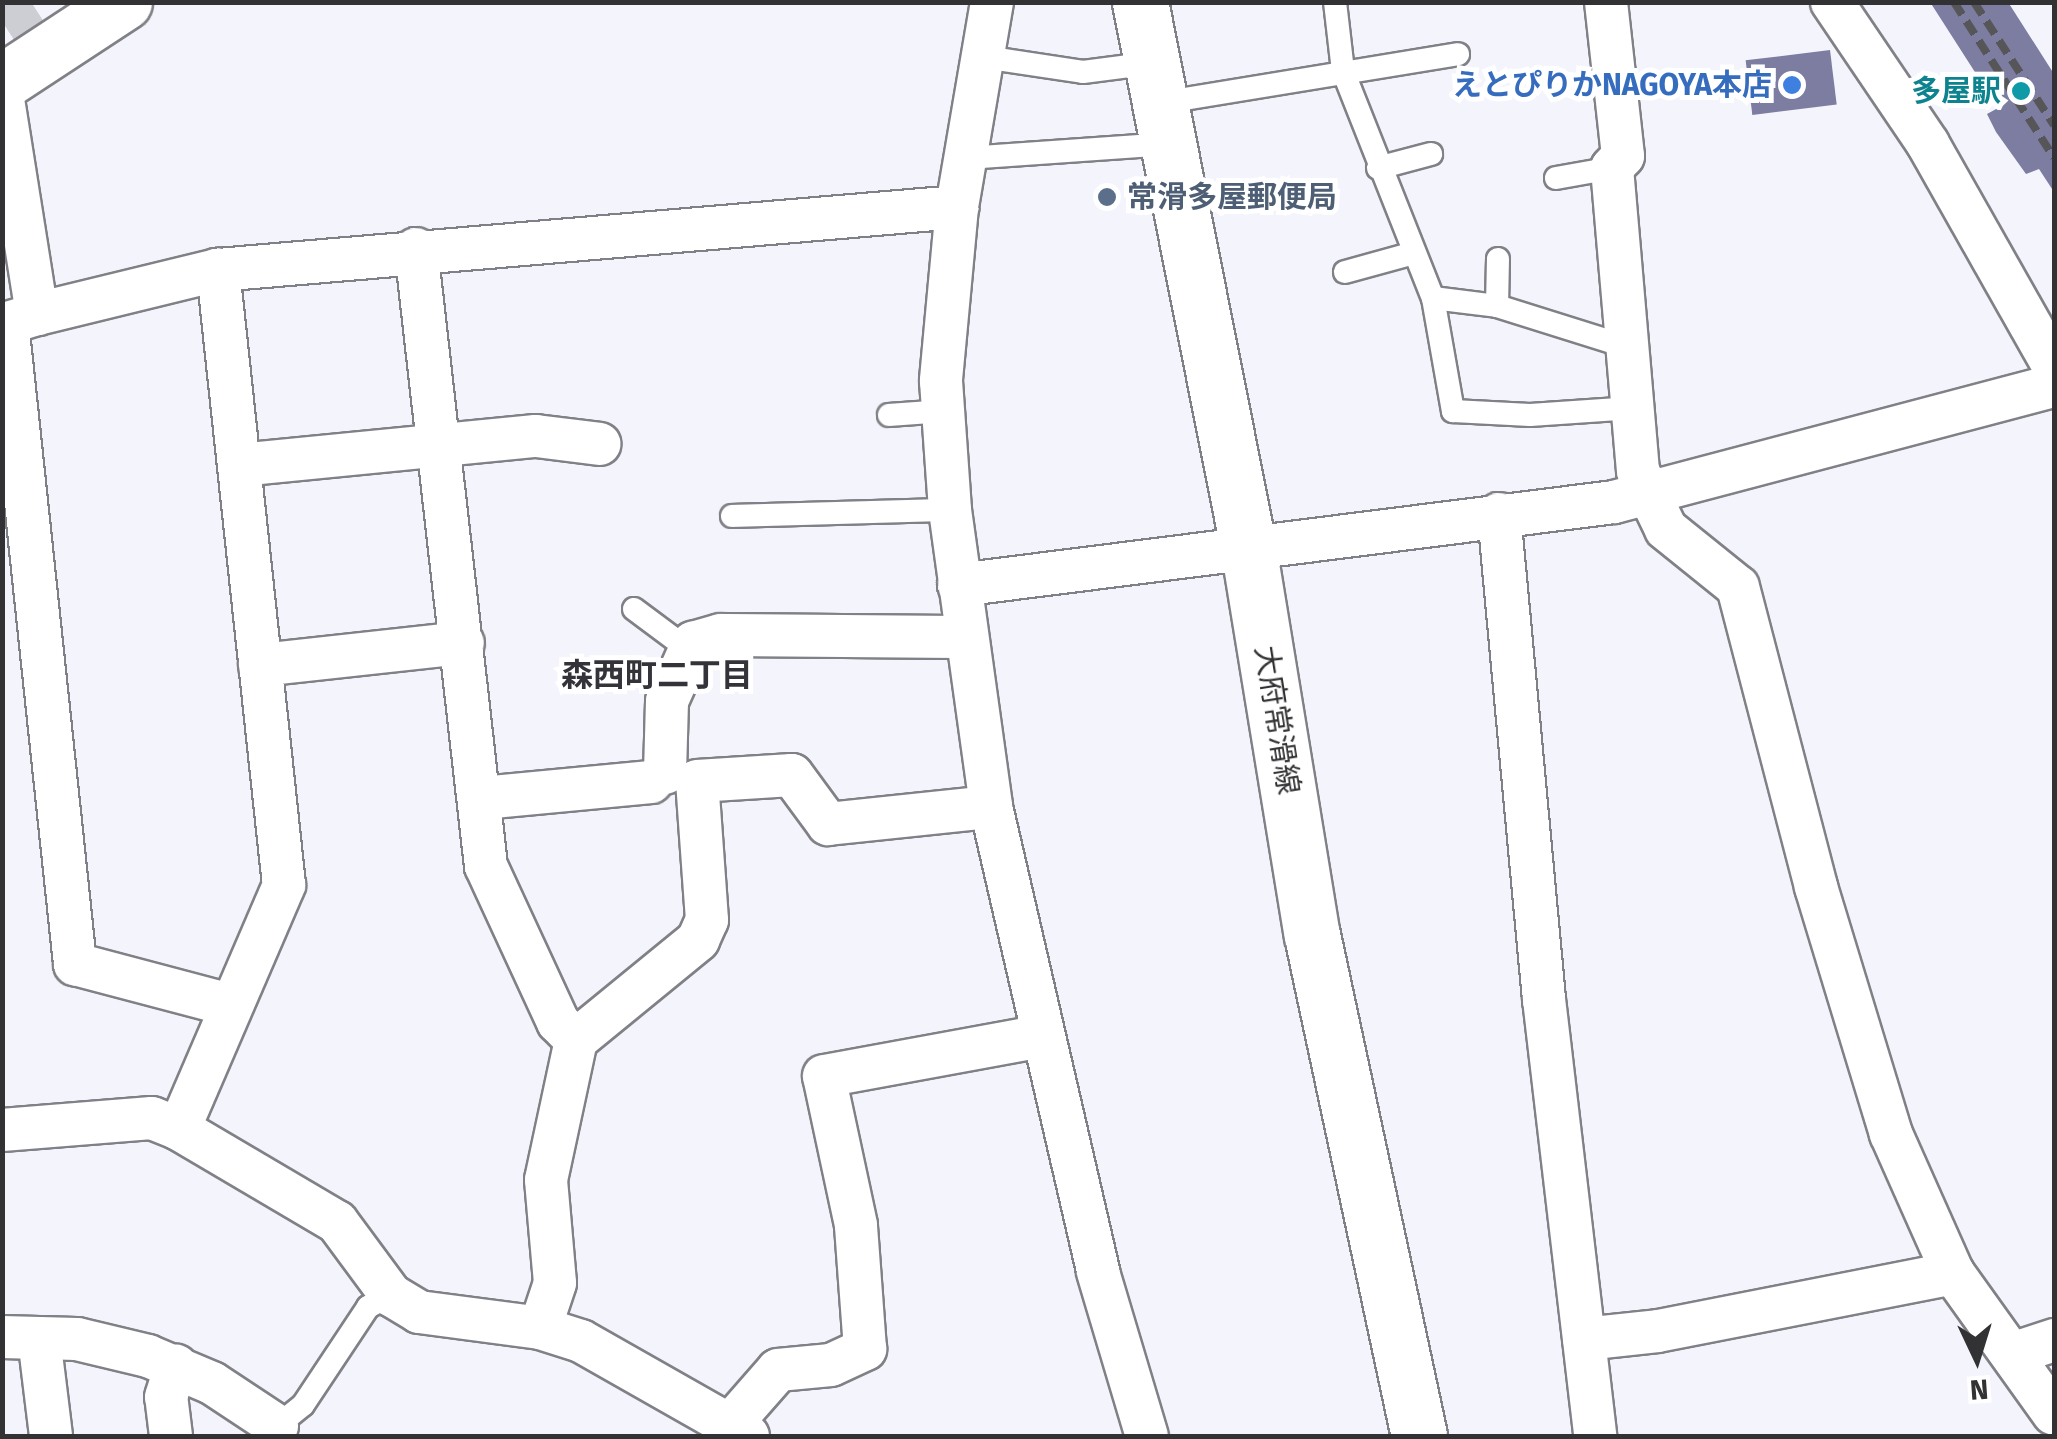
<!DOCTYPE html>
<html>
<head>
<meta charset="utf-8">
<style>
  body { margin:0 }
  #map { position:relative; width:2057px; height:1439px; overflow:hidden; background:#f4f4fc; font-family:"Fira Sans","Noto Sans JP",sans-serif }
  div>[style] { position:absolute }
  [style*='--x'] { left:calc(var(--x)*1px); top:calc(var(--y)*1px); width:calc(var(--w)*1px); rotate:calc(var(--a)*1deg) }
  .building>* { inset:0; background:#7d7ca1; transform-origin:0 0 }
  .highway-tunnel>* { height:55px; margin-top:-27.5px; transform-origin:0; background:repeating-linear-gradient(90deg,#cdcdd4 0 55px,transparent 0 83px) }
  .roads { filter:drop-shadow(2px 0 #808087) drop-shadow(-2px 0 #808087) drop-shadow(0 2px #808087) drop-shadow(0 -2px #808087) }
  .lane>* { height:22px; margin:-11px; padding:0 11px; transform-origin:11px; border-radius:11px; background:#fff }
  .street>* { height:42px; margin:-21px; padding:0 21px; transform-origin:21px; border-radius:21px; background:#fff }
  .secondary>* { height:55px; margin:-27.5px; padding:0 27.5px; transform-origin:27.5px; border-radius:27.5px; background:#fff }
  .rail>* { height:8px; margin-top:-4px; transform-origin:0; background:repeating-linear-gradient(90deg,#565659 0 15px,transparent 0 23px) }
  .dots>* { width:28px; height:28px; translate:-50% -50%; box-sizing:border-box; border:5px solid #fff; border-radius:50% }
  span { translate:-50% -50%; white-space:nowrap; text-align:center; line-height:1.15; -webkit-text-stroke:10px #fff; paint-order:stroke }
  .shop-label { font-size:30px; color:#366cbe; font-weight:700 }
  .right { translate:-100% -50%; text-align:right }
  .culture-label { font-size:30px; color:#0d838f; font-weight:700 }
  .service-label { font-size:30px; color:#4e5e75; font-weight:700 }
  .left { translate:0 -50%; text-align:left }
  .street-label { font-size:30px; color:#323235 }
  .neighbourhood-label { font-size:32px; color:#333339; font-weight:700 }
  .frame { position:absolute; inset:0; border:5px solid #323235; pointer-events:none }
  .north { position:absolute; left:1927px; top:1309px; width:100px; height:100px; -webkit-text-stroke:8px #fff; paint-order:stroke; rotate:176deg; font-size:28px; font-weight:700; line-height:40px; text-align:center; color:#323235 }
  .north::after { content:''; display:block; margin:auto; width:35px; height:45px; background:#323235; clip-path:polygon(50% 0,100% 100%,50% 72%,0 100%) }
</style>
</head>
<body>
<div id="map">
  <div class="building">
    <i style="clip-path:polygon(1930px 2px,2008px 2px,2054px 74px,2054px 192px,2039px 169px,2026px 174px,1996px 132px,1987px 114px,1998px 108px)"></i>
    <i style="left:1830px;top:50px;width:55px;height:85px;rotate:83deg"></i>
  </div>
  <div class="highway-tunnel">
    <i style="--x:2;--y:21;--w:35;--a:-33"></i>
  </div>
  <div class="roads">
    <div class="lane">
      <i style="--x:1335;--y:2;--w:69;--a:83.4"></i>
      <i style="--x:1343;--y:71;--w:244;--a:68.4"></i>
      <i style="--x:1433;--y:298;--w:64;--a:7.1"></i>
      <i style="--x:1497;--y:306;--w:137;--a:17.4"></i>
      <i style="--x:984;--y:57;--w:100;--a:8.6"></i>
      <i style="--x:1083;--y:72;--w:70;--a:-7.4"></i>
      <i style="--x:1160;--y:103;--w:302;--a:-9.3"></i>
      <i style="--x:967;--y:158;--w:201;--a:-4"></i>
      <i style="--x:1378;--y:168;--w:55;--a:-14.8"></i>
      <i style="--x:1556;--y:178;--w:57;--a:-10.1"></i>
      <i style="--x:1345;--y:272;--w:72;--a:-15.4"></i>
      <i style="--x:1433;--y:298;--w:115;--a:80"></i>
      <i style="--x:1453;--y:411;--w:77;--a:3"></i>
      <i style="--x:1530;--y:415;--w:103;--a:-3.9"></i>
      <i style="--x:1497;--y:306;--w:47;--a:-88.8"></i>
      <i style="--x:889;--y:415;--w:55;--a:-4.2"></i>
      <i style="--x:732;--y:516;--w:218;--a:-1.6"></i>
      <i style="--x:634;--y:609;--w:54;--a:36.7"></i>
      <i style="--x:677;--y:641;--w:16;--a:7"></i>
      <i style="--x:277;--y:1436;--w:10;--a:-90"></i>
      <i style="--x:277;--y:1426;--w:33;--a:-39"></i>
      <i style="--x:303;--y:1405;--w:118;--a:-56.4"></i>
      <i style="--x:368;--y:1307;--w:26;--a:-28"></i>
    </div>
    <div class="street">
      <i style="--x:992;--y:2;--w:208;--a:99.7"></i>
      <i style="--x:957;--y:207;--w:175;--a:95.3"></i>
      <i style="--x:941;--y:381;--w:129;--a:86"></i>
      <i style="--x:950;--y:510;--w:300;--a:82.1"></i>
      <i style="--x:991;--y:807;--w:477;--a:77"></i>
      <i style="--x:1098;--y:1272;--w:171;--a:73.4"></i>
      <i style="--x:1606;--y:2;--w:155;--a:83.7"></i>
      <i style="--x:1623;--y:156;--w:16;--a:133"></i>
      <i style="--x:1612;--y:168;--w:304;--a:85.1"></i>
      <i style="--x:1638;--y:471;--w:64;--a:64.2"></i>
      <i style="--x:1666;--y:529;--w:92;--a:38.9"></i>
      <i style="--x:1738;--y:587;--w:310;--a:75.4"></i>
      <i style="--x:1816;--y:887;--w:258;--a:73.1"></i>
      <i style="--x:1891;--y:1134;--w:152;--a:66"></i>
      <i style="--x:1953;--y:1273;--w:173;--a:54.4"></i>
      <i style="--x:1832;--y:2;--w:171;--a:55.9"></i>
      <i style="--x:1928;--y:144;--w:256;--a:60.5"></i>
      <i style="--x:2;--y:93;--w:224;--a:81"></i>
      <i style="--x:37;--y:314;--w:186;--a:-13.7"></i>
      <i style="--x:218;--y:270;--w:742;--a:-4.87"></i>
      <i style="--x:416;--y:249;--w:621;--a:83.53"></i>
      <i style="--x:486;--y:866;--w:172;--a:65.2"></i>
      <i style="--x:558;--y:1022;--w:25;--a:45"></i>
      <i style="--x:576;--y:1040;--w:143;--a:102.1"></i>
      <i style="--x:546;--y:1180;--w:103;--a:85"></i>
      <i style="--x:555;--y:1283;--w:47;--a:108.4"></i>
      <i style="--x:37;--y:314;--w:31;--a:163"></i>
      <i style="--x:7;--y:323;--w:645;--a:83.94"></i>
      <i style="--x:75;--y:964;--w:160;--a:14.8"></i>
      <i style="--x:239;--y:465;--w:298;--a:-5.6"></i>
      <i style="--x:536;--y:436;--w:64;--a:7.1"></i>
      <i style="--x:1499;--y:514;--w:487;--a:84.7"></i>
      <i style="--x:1544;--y:999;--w:440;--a:83.3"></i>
      <i style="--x:959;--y:585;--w:660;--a:-7.22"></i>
      <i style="--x:1614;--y:502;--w:455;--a:-14.8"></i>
      <i style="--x:260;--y:665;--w:204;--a:-6.2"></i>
      <i style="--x:665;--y:773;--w:72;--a:-88.4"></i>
      <i style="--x:667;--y:701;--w:64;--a:-65.9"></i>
      <i style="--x:693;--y:643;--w:29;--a:-16"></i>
      <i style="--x:721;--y:635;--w:244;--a:0.5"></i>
      <i style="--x:482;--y:798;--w:170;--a:-5.4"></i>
      <i style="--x:576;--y:1040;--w:158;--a:-39.3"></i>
      <i style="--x:698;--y:940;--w:22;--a:-66"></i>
      <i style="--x:707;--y:920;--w:139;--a:-94.1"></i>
      <i style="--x:697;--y:781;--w:95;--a:-3.6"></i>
      <i style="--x:792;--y:775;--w:61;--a:53.7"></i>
      <i style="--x:828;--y:824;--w:164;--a:-6"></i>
      <i style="--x:179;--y:1129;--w:266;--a:-66.7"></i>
      <i style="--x:284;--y:885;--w:619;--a:-96.13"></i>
      <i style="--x:2;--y:1130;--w:150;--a:-4.6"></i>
      <i style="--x:152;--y:1118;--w:29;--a:22"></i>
      <i style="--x:179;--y:1129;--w:183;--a:30.5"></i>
      <i style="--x:337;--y:1222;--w:91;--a:53.5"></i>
      <i style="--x:391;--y:1295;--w:33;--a:31"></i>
      <i style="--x:419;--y:1312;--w:122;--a:7.5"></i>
      <i style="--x:540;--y:1328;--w:43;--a:17.6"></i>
      <i style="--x:581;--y:1341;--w:192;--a:29.6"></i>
      <i style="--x:2;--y:1337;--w:75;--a:1.5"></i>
      <i style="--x:77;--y:1339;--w:73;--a:13.5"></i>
      <i style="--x:148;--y:1356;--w:69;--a:22.9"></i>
      <i style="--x:212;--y:1383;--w:78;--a:33.5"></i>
      <i style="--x:39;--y:1338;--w:99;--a:83"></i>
      <i style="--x:1584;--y:1339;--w:74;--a:-6.2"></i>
      <i style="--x:1658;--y:1331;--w:301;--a:-11.1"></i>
      <i style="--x:2015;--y:1353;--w:41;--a:-18.4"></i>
      <i style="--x:729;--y:1426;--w:74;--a:-48.8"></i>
      <i style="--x:778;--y:1370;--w:53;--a:-5.4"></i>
      <i style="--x:831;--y:1365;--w:38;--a:-25"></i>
      <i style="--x:865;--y:1349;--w:124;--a:-94.2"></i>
      <i style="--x:856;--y:1225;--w:152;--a:-102.1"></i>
      <i style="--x:824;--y:1076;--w:221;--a:-10.4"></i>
      <i style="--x:171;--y:1436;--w:39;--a:-97"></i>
      <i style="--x:166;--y:1397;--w:33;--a:-72"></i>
    </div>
    <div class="secondary">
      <i style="--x:1140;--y:2;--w:555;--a:78.77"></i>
      <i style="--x:1248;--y:546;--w:394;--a:80.7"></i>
      <i style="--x:1312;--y:935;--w:512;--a:77.94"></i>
      <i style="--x:2;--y:82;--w:146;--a:-33.3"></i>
    </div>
  </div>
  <div class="rail">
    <i style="--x:1954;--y:2;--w:185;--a:57.3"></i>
    <i style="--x:1974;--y:2;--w:147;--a:57"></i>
  </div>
  <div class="dots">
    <i style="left:1792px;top:85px;background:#3f7fe0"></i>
    <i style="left:2021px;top:91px;background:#0f9aa8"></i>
    <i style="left:1107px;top:197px;background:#5c6f8a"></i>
  </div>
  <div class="shop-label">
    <span class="right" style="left:1772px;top:85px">えとぴりかNAGOYA本店</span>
  </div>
  <div class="culture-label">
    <span class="right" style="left:2001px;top:91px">多屋駅</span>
  </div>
  <div class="service-label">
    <span class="left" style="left:1127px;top:197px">常滑多屋郵便局</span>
  </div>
  <div class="street-label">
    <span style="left:1277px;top:720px;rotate:81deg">大府常滑線</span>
  </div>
  <div class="neighbourhood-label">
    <span style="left:657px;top:675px">森西町二丁目</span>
  </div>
  <div class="frame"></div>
  <div class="north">N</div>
</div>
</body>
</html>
